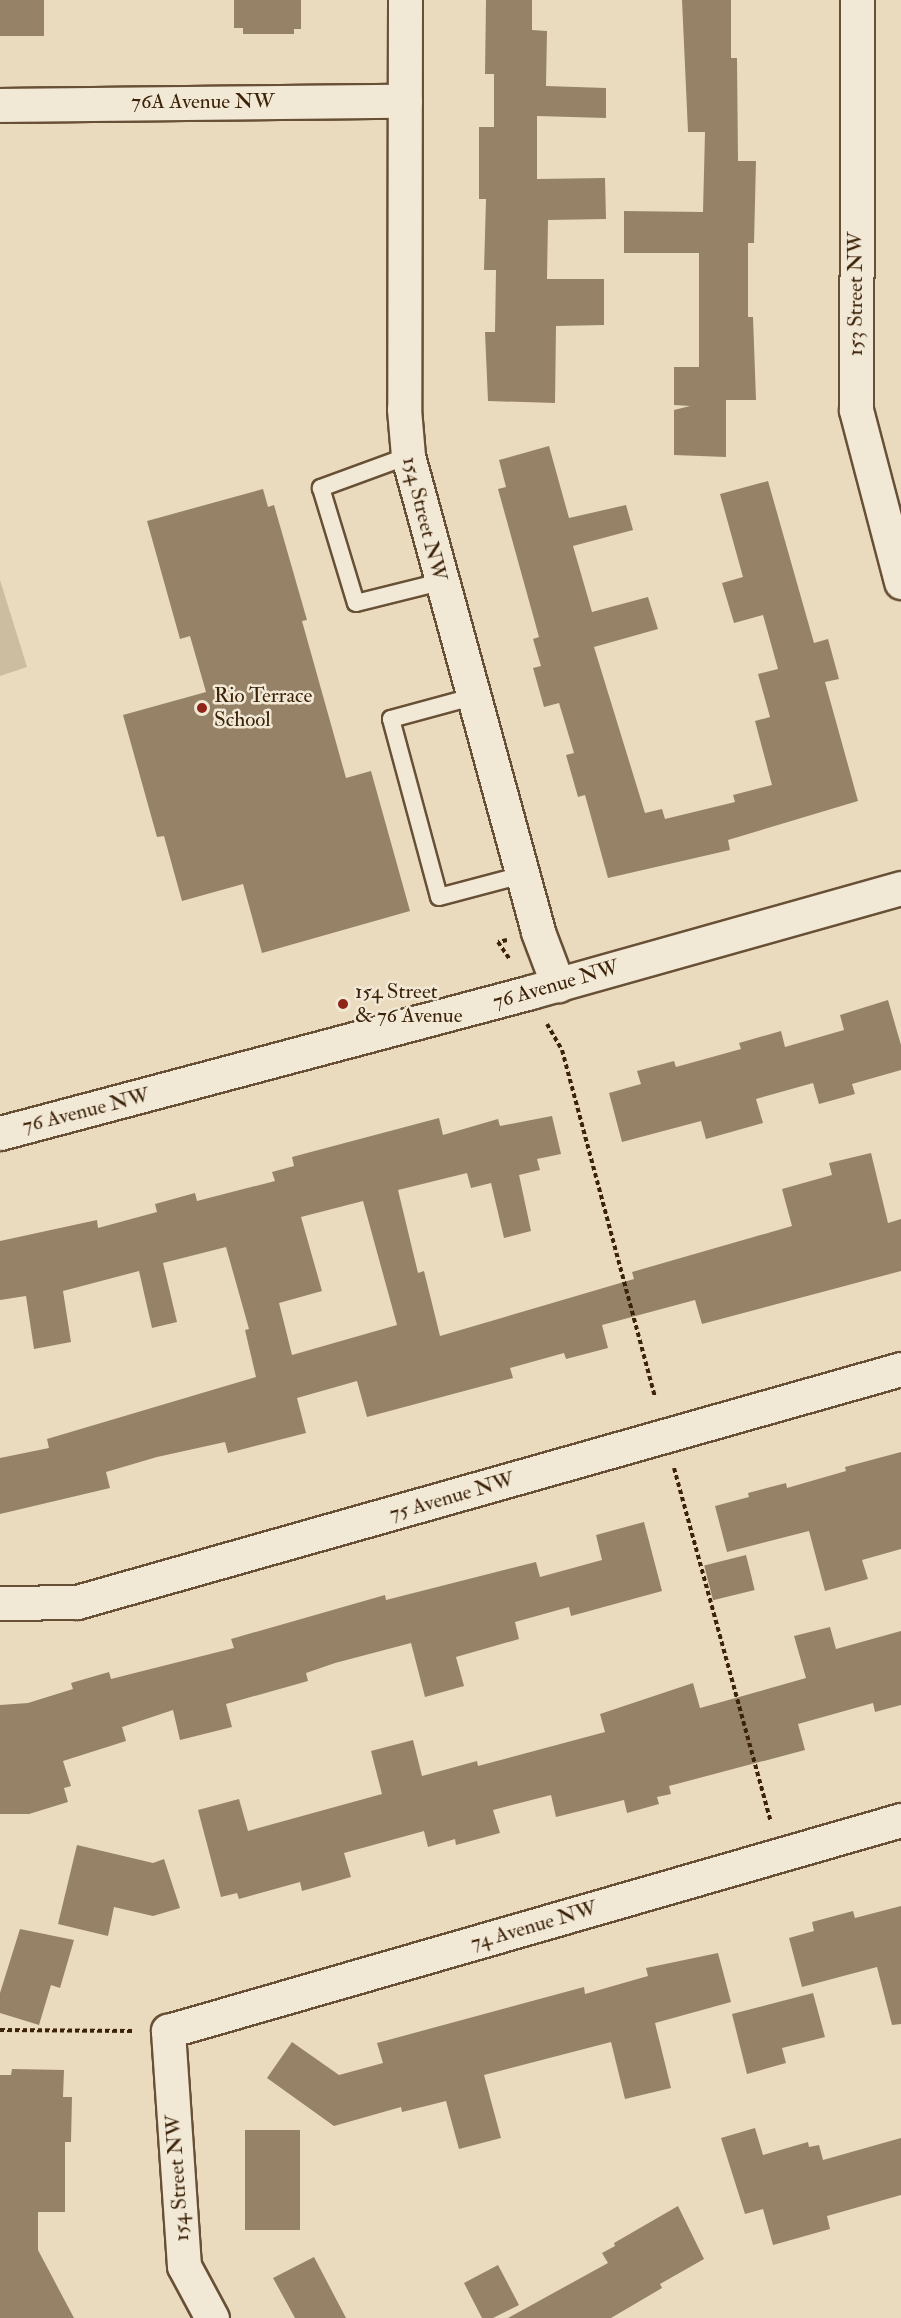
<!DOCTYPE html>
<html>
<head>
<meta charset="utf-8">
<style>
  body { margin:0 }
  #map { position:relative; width:901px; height:2318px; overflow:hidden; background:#eadbbf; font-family:"IM FELL Double Pica",serif }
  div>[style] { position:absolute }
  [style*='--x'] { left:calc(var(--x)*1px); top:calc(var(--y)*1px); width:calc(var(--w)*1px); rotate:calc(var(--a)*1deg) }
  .green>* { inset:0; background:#ccbca0 }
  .building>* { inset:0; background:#968267; transform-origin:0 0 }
  .path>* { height:4px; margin-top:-2px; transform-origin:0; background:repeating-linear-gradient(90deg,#3c2208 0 4.5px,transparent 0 7.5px) }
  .roads { filter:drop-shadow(2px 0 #685036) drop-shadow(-2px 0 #685036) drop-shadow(0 2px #685036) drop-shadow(0 -2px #685036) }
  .lane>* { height:16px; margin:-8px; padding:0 8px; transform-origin:8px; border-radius:8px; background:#f1e8d5 }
  .street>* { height:33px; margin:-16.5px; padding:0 16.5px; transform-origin:16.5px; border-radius:16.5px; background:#f1e8d5 }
  .secondary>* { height:33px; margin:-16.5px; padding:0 16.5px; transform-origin:16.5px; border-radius:16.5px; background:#f1e8d5 }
  .dots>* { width:16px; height:16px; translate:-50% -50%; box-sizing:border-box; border:3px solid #f1e8d5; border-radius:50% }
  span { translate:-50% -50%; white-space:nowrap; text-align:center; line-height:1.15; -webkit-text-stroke:5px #f1e8d5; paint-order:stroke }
  .street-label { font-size:21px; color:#3c2208 }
  .poi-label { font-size:21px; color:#3c2208 }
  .left { translate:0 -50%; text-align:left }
</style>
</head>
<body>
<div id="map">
  <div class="green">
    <i style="clip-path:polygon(0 580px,27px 667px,0 676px)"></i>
  </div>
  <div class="building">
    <i style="left:0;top:0;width:44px;height:36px"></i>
    <i style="clip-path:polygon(234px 0,301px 0,301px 29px,294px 29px,294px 34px,243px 34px,243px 28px,234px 28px)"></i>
    <i style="clip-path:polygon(486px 0,532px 0,532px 30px,547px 31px,546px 86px,606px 88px,606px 118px,537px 116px,537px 179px,605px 178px,606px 219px,548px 220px,547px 279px,604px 279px,604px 325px,556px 326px,555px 403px,488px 401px,485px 332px,495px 332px,496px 270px,484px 270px,486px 199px,479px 199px,479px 127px,494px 127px,494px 74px,485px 74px)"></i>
    <i style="clip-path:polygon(682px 0,731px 0,731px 58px,737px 58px,738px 161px,756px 161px,754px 243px,748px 243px,748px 317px,753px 317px,756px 400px,726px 400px,726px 457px,674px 455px,674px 410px,690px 406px,674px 405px,674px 367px,699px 367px,699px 253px,624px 253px,624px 211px,703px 212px,705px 132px,688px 132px)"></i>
    <i style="clip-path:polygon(549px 446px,569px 518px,626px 505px,633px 530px,573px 546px,592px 612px,648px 597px,658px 629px,594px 647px,645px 813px,662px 809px,665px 819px,735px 802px,733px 795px,772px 785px,755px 721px,770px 717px,758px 674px,778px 669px,763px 615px,734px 623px,722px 583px,743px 577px,720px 494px,768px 481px,814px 643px,828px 639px,839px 679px,825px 682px,858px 801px,728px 840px,730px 850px,608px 878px,585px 795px,578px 797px,566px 755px,574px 753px,559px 703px,544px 707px,533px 668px,541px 666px,533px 639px,539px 637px,498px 489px,506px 487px,499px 460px)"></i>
    <i style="clip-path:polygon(263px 489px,268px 507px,274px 505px,307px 620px,302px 621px,346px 778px,371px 771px,410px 911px,262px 953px,243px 884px,182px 901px,164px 836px,157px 837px,123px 715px,206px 692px,190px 636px,180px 639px,147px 521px)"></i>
    <i style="clip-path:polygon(888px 1000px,901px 1045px,901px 1070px,852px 1084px,855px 1094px,819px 1104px,813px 1083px,756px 1099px,763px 1123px,706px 1139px,701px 1121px,622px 1142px,609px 1093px,641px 1084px,637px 1071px,674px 1061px,676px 1067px,741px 1049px,739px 1043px,781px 1031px,785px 1047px,844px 1030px,840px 1015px)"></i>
    <i style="clip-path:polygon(evenodd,552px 1116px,561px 1154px,537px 1159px,540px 1170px,519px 1175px,531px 1231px,504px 1238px,491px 1183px,471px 1188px,467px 1173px,398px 1190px,418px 1273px,424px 1271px,440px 1336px,634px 1279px,632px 1272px,792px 1226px,782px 1189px,832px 1175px,829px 1163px,871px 1153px,888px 1223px,901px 1219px,901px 1271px,702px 1324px,695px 1300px,602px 1325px,608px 1348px,566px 1359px,564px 1353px,510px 1368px,513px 1378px,367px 1417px,357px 1381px,297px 1398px,306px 1433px,228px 1453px,225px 1442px,157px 1457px,106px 1472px,110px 1488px,0 1514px,0 1458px,49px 1448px,47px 1439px,256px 1377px,245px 1330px,249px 1329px,226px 1247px,163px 1263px,177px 1322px,152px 1328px,139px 1271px,63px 1291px,71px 1342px,34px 1349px,26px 1296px,0 1300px,0 1241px,97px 1220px,98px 1228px,157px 1212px,155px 1204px,195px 1193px,197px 1201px,275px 1181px,272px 1172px,294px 1166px,292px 1157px,439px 1118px,443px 1135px,498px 1119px,500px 1126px,552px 1116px,363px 1201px,397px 1325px,292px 1355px,279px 1303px,322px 1291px,301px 1217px,363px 1201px)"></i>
    <i style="clip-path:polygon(901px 1452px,901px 1549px,862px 1560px,868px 1579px,825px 1591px,809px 1531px,727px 1552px,715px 1506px,749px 1497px,748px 1493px,786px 1483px,787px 1488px,846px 1471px,845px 1467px)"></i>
    <i style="clip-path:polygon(644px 1522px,662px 1591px,571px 1616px,569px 1607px,515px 1622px,519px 1639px,456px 1657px,464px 1686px,425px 1697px,411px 1643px,335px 1663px,306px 1673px,308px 1681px,226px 1704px,232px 1727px,180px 1740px,173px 1710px,122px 1727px,126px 1741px,63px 1761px,71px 1786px,64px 1788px,68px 1802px,29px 1814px,0 1814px,0 1705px,28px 1703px,73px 1689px,71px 1683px,109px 1672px,111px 1679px,234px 1648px,231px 1639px,385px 1595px,386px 1600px,536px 1562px,540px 1577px,602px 1560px,596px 1535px)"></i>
    <i style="left:746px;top:1555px;width:36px;height:43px;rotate:76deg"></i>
    <i style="clip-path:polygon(830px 1627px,836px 1649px,901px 1631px,901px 1705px,875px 1712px,873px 1703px,798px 1724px,805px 1750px,669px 1786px,671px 1794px,657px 1797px,659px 1804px,627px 1813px,624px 1800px,556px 1817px,551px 1795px,493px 1810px,500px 1833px,456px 1845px,455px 1839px,428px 1847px,424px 1831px,344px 1853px,351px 1877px,302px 1891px,300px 1882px,239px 1899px,237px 1893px,221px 1897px,198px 1810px,239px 1799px,248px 1831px,382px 1794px,371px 1751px,413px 1740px,422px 1776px,477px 1761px,478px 1766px,605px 1732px,600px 1714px,693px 1683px,700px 1708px,806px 1678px,794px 1636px)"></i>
    <i style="clip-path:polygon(77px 1845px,153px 1863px,164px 1859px,180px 1908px,153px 1916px,114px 1907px,108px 1936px,58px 1924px)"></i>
    <i style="clip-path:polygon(901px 1906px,901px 2024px,892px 2025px,877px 1967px,802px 1987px,789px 1938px,814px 1931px,812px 1922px,853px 1911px,855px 1918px)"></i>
    <i style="clip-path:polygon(20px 1929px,74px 1940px,60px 1988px,51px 1985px,39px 2025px,0 2013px,0 1993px)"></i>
    <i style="clip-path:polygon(718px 1953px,731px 2002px,655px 2023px,671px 2088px,625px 2099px,611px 2042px,484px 2075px,501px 2138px,459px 2149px,446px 2101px,402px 2112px,401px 2107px,334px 2126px,267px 2078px,292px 2042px,339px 2075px,383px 2063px,377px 2043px,584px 1987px,585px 1994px,648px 1976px,646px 1968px)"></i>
    <i style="clip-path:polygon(813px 1993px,825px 2037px,782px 2048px,786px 2063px,747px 2074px,732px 2014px)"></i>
    <i style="clip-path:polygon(12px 2069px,64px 2070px,63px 2097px,72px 2097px,71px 2142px,65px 2142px,65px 2212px,38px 2212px,38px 2250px,74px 2318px,0 2318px,0 2075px,11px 2075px)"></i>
    <i style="clip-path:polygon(755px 2128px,763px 2155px,808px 2142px,809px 2147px,819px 2145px,823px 2160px,901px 2138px,901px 2195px,827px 2216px,830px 2229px,773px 2245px,763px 2209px,745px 2214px,721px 2138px)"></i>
    <i style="left:245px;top:2130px;width:55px;height:100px"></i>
    <i style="clip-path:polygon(678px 2206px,704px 2259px,660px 2284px,662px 2288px,611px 2318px,508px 2318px,608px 2263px,602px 2253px,615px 2246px,614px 2243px)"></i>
    <i style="clip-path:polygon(314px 2257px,346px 2318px,295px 2318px,273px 2278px)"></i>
    <i style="clip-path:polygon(498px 2265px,519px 2305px,493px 2318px,482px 2318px,464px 2283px)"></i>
  </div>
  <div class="path">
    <i style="--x:507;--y:940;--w:9;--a:167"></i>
    <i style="--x:498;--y:942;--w:22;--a:56"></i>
    <i style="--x:547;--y:1024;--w:30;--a:60"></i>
    <i style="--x:562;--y:1050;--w:359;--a:75"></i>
    <i style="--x:674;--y:1468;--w:367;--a:74.7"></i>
    <i style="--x:0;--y:2030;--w:134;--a:0.4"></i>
  </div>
  <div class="roads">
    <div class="lane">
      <i style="--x:408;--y:456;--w:93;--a:159.8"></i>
      <i style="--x:321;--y:488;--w:120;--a:73.1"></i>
      <i style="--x:356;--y:603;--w:87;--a:-14"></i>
      <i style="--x:472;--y:697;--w:84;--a:164.8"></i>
      <i style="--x:391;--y:719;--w:184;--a:74.9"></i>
      <i style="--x:439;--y:897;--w:86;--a:-14.8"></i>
    </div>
    <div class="street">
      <i style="--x:405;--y:0;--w:409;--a:90.1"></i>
      <i style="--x:404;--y:409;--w:47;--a:85.1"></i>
      <i style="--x:408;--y:456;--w:493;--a:74.7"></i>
      <i style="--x:538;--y:932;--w:57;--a:69.3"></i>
      <i style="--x:857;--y:0;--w:410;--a:90.1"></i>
      <i style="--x:856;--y:410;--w:178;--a:75.3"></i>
      <i style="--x:0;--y:105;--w:405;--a:-0.6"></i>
      <i style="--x:0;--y:1603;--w:77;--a:-0.7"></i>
      <i style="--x:77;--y:1602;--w:856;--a:-15.79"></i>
      <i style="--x:212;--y:2318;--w:59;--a:-118.3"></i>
      <i style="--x:184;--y:2266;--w:236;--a:-93.9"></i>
      <i style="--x:168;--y:2031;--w:763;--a:-16.06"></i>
    </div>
    <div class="secondary">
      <i style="--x:0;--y:1133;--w:549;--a:-14.87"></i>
      <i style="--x:531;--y:992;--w:384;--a:-15.7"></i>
    </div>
  </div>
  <div class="dots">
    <i style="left:202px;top:708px;background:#8f2418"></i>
    <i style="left:343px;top:1004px;background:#8f2418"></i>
  </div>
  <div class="street-label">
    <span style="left:203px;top:102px">76A Avenue NW</span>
    <span style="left:856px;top:294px;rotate:-90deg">153 Street NW</span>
    <span style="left:424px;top:519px;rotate:76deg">154 Street NW</span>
    <span style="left:556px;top:985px;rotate:-16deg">76 Avenue NW</span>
    <span style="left:86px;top:1111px;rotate:-14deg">76 Avenue NW</span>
    <span style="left:452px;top:1497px;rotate:-16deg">75 Avenue NW</span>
    <span style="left:534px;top:1926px;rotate:-16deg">74 Avenue NW</span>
    <span style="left:178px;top:2178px;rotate:-94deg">154 Street NW</span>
  </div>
  <div class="poi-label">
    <span class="left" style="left:214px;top:708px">Rio Terrace<br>School</span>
    <span class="left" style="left:355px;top:1004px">154 Street<br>&amp; 76 Avenue</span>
  </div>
</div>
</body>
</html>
